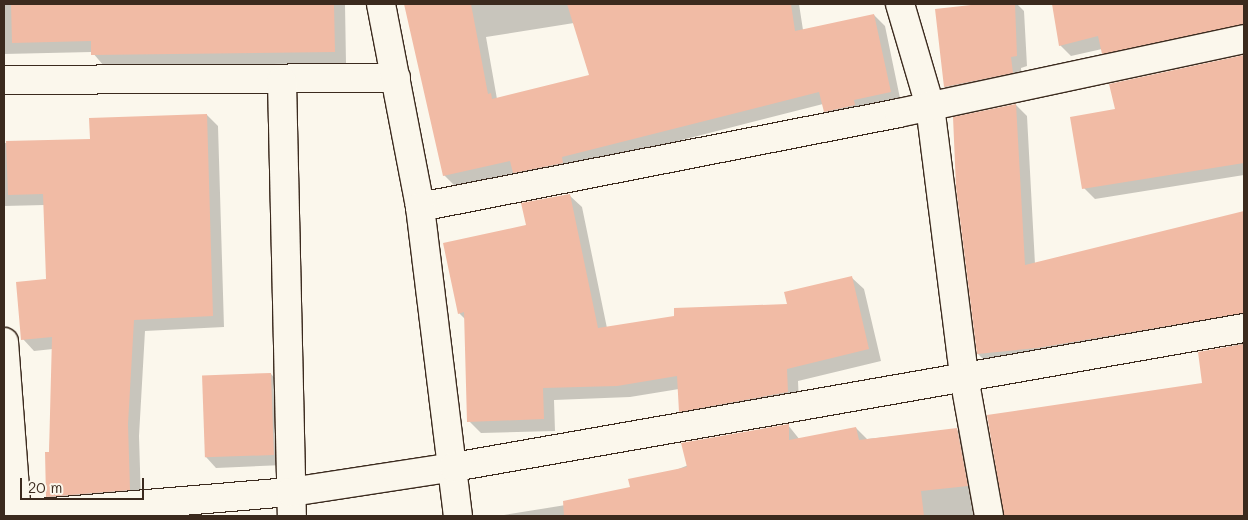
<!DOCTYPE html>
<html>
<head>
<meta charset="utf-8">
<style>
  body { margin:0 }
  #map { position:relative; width:1248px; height:520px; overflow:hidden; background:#fbf7ec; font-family:Mali,sans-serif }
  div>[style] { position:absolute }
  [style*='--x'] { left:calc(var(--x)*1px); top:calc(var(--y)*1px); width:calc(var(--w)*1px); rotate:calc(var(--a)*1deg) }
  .shadow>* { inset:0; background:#0003 }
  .building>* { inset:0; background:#f1bba5; transform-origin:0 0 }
  .roads { filter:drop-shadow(1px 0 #3b2a1e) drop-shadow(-1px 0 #3b2a1e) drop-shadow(0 1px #3b2a1e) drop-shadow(0 -1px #3b2a1e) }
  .street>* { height:28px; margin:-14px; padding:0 14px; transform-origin:14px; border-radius:14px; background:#fbf7ec }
  .secondary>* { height:28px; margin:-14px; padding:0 14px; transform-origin:14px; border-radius:14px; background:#fbf7ec }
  span { translate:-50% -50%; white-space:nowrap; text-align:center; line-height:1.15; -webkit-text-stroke:4.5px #fbf7ec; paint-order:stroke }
  .frame { position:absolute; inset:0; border:5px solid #3b2a1e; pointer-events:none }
  .scale { position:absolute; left:20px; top:478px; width:124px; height:22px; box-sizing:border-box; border:2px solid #3b2a1e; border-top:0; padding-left:6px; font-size:15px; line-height:18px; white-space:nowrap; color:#3b2a1e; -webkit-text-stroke:4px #fbf7ec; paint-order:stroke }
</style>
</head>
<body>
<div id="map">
  <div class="shadow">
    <i style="clip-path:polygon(4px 4px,345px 4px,346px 63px,104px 66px,92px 52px,4px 54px)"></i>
    <i style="clip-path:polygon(evenodd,405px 4px,799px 4px,803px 30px,874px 15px,885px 26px,901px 103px,836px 122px,825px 111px,823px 104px,572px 168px,525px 183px,515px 173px,455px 186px,444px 175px,405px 4px,574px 23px,591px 76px,497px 99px,486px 37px,574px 23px)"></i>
    <i style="clip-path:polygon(991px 4px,1017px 4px,1024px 11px,1027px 66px,1021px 68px,1022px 83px,955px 97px,945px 87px,937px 10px)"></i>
    <i style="clip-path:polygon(1053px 4px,1244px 4px,1244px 36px,1114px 64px,1102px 49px,1071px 56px,1060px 45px)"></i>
    <i style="clip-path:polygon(1244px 56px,1244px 175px,1095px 199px,1084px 188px,1117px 110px,1111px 85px)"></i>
    <i style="clip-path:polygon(1016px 105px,1027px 116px,1035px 264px,1244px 213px,1244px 325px,989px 365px,978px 354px)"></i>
    <i style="clip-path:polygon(207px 115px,218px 126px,224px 327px,145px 331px,139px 436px,141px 501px,59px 508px,48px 496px,53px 349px,34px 351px,23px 339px,47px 280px,45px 205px,4px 206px,4px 143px,91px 140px)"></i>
    <i style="clip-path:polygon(569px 195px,582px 207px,607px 328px,789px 305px,851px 277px,864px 289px,881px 361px,798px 381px,799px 404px,692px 423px,680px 411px,679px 389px,630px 397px,554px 400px,555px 431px,481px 433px,469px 421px,466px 320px,459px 313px,527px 226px)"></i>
    <i style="clip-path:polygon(1244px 343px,1244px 516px,1005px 516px,1204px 384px,1200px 353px)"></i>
    <i style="clip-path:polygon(271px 374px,281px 385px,284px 465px,216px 468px,206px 457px)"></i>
    <i style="clip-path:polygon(788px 425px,800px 440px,856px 428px,867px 439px,957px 430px,968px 441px,982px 516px,498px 516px,584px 502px,631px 488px)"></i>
  </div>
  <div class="building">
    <i style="clip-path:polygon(11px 4px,334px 4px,335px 52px,91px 55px,91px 41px,12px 43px)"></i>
    <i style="clip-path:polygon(404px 4px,471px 4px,488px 94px,491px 93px,492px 99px,589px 75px,567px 4px,791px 4px,795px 31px,874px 14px,891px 92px,854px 100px,855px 105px,824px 112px,819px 92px,562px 157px,563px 163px,513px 173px,510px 161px,443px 176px)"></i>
    <i style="clip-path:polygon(980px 4px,1015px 4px,1017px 56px,1011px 57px,1013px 73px,944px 87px,935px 9px)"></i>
    <i style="clip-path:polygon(1052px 4px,1244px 4px,1244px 24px,1102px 54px,1098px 36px,1059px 46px)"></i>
    <i style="clip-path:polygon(1244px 55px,1244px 163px,1082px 189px,1070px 117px,1115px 109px,1109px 84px)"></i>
    <i style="clip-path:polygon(1016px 104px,1025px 265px,1244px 211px,1244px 313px,1037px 348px,977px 354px,956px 187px,953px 117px)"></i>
    <i style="clip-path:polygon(207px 114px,213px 316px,134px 320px,128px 424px,130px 490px,46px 497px,45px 452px,49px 452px,52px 337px,21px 340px,16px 282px,46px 279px,43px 194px,8px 195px,6px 141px,90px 139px,89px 118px)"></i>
    <i style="clip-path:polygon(570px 194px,598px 328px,674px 316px,674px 308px,787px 304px,784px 292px,852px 276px,869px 349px,787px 369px,788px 392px,679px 412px,677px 376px,617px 386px,543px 388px,544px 419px,467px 422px,464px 312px,458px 314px,443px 243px,526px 225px,521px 203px)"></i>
    <i style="clip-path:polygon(1244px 344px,1244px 516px,1004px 516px,987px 415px,1202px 383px,1198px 352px)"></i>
    <i style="left:271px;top:373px;width:82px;height:69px;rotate:88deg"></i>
    <i style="clip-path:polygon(789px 424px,789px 440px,856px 427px,859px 440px,957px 428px,968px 486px,921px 491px,924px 516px,564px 516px,563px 501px,630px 487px,628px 479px,687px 467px,681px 443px)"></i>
  </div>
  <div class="roads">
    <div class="street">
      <i style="--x:900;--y:4;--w:106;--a:73.6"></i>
      <i style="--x:930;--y:106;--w:273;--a:82.8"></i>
      <i style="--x:964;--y:377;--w:141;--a:79.8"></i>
      <i style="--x:4;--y:80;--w:392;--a:-0.3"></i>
      <i style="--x:282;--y:81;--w:435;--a:88.7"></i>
      <i style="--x:420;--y:207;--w:488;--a:-11.1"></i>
      <i style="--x:899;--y:113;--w:353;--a:-12.1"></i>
      <i style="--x:4;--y:342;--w:174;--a:85.7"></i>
    </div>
    <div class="secondary">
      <i style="--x:381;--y:4;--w:207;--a:79.1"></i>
      <i style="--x:420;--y:207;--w:311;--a:83"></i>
      <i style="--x:4;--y:516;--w:288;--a:-4.8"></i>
      <i style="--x:291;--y:492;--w:165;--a:-8.7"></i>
      <i style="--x:454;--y:467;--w:802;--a:-9.98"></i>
    </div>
  </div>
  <div class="frame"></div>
  <div class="scale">20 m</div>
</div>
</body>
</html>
